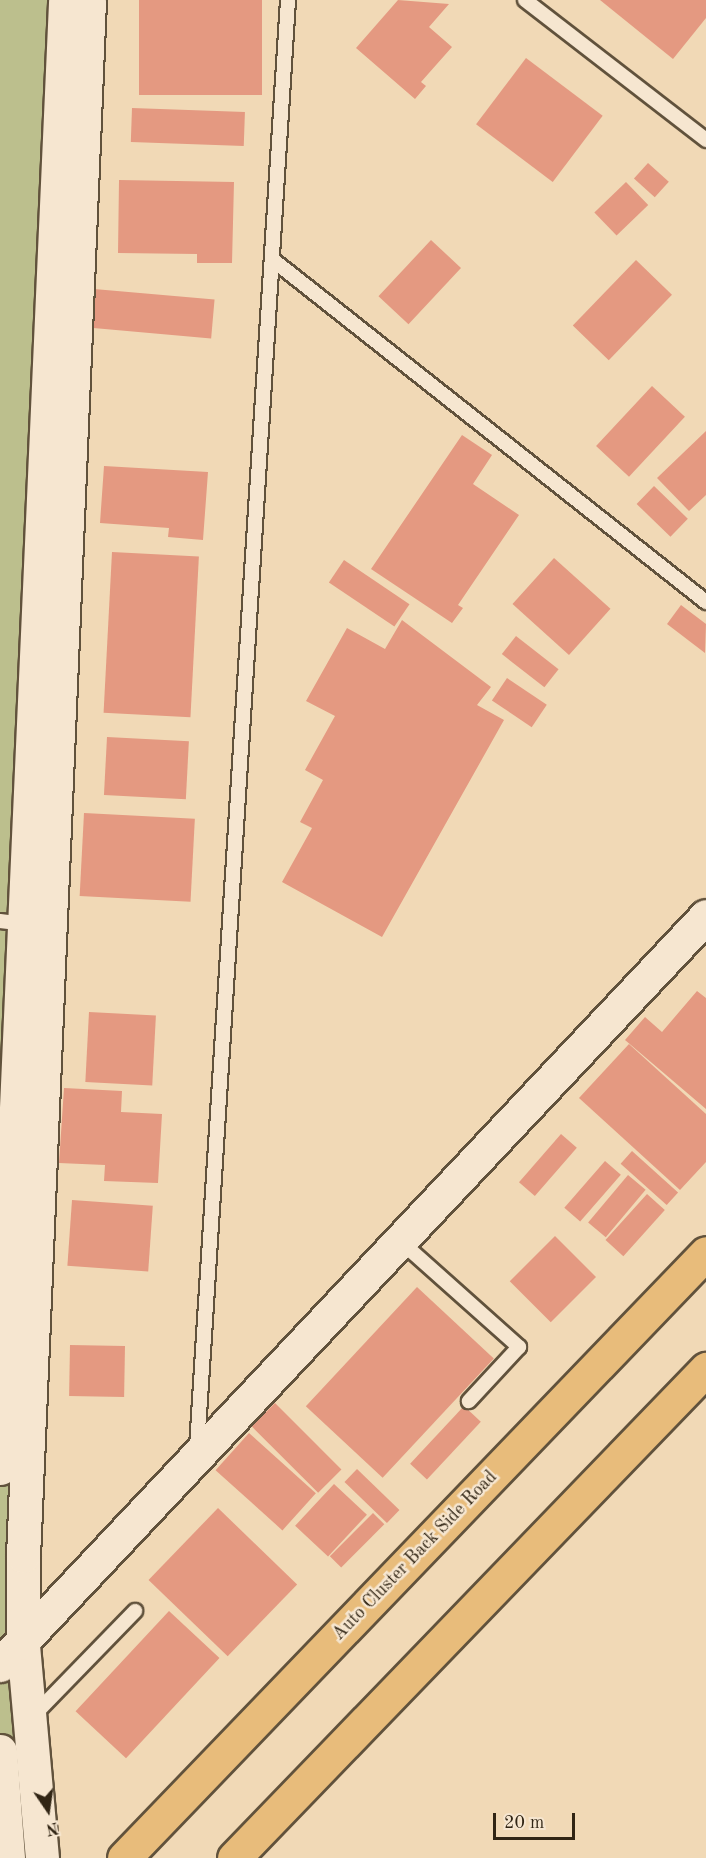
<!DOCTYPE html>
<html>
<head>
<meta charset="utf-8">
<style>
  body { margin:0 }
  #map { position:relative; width:706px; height:1858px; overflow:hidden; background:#f1d9b6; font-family:"Old Standard TT",serif }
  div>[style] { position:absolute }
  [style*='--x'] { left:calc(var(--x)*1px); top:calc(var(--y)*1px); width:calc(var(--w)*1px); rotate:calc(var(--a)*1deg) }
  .green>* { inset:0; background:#bcbf8d }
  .building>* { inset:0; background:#e49981; transform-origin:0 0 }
  .roads { filter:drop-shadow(2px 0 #61523c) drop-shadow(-2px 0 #61523c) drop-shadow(0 2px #61523c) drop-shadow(0 -2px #61523c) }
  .lane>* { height:14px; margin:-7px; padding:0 7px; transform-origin:7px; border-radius:7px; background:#f6e6d0 }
  .secondary>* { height:33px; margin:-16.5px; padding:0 16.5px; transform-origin:16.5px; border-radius:16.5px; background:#f6e6d0 }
  .primary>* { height:33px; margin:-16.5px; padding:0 16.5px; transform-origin:16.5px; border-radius:16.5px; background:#e8bc7b }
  span { translate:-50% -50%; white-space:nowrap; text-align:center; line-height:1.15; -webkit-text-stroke:5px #f6e6d0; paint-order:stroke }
  .street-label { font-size:18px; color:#312514 }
  .north { position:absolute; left:18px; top:1780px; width:60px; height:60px; -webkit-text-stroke:4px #f6e6d0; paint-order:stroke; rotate:167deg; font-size:16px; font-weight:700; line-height:24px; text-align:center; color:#312514 }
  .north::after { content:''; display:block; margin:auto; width:21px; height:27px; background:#312514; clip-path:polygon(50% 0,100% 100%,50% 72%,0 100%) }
  .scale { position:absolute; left:493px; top:1813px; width:82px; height:27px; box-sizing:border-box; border:3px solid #312514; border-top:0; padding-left:8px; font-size:18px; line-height:21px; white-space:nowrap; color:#312514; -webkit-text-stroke:4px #f6e6d0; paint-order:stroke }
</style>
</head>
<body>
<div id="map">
  <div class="green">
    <i style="clip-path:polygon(0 0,57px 0,11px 1858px,0 1858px)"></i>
  </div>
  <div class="building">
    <i style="left:139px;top:0;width:123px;height:95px"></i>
    <i style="clip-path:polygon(398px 0,449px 4px,429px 27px,452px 47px,421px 82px,426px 86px,415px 99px,356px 48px)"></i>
    <i style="clip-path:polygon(600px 0,706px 0,706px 18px,673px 59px)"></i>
    <i style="left:526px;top:58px;width:96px;height:83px;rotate:37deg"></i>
    <i style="left:132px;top:108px;width:113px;height:34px;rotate:2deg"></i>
    <i style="left:648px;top:163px;width:28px;height:21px;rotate:42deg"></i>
    <i style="clip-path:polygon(119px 180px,234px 182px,232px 263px,197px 263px,197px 254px,118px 253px)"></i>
    <i style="left:626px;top:182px;width:32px;height:44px;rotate:46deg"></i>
    <i style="left:431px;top:240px;width:41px;height:77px;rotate:43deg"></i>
    <i style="left:636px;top:260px;width:50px;height:91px;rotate:44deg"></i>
    <i style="left:94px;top:289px;width:121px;height:39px;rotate:5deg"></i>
    <i style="left:652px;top:386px;width:45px;height:82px;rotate:43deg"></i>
    <i style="clip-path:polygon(706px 431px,706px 495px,689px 511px,657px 478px)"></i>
    <i style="clip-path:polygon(462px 435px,492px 455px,473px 484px,519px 515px,458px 605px,463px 608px,452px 623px,371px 569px)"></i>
    <i style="clip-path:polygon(104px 466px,208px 472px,203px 540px,168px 537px,169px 528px,100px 523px)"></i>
    <i style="left:654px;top:486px;width:47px;height:25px;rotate:44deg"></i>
    <i style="left:112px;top:552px;width:87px;height:161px;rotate:3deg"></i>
    <i style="left:554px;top:558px;width:76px;height:62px;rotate:42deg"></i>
    <i style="left:344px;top:560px;width:79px;height:27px;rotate:34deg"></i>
    <i style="clip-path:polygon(681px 605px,706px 624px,705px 653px,667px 624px)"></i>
    <i style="clip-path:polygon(402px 620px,491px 687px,477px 705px,504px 720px,382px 937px,282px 882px,312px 828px,300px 822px,323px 780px,305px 770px,335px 716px,306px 701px,347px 628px,385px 649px)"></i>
    <i style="left:516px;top:636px;width:54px;height:23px;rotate:38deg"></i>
    <i style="left:507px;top:678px;width:48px;height:27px;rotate:34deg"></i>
    <i style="left:107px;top:737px;width:82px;height:58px;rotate:3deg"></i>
    <i style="left:84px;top:813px;width:111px;height:83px;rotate:3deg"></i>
    <i style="clip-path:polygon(697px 991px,706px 998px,706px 1109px,625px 1040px,645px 1017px,662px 1032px)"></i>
    <i style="left:89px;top:1012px;width:67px;height:70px;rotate:3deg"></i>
    <i style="clip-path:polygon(629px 1044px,706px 1114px,706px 1162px,680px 1190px,579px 1098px)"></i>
    <i style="clip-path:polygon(64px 1088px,122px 1091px,121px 1112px,162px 1114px,158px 1183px,104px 1181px,105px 1165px,59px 1163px)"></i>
    <i style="left:561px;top:1134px;width:21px;height:64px;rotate:41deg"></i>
    <i style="left:632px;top:1151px;width:62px;height:17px;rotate:42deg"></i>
    <i style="left:605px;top:1161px;width:21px;height:62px;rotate:41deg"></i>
    <i style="left:628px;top:1175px;width:23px;height:62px;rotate:40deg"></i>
    <i style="left:647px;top:1194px;width:24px;height:62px;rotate:42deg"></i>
    <i style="left:72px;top:1200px;width:81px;height:66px;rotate:4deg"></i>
    <i style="left:555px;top:1236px;width:58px;height:64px;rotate:45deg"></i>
    <i style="left:417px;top:1287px;width:105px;height:163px;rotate:43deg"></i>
    <i style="left:70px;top:1345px;width:55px;height:51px;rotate:1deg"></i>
    <i style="left:275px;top:1403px;width:94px;height:33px;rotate:45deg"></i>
    <i style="left:464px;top:1406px;width:23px;height:79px;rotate:43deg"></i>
    <i style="left:249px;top:1433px;width:90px;height:50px;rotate:42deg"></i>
    <i style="left:357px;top:1469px;width:59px;height:18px;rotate:44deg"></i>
    <i style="left:334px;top:1484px;width:45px;height:57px;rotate:43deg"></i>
    <i style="left:218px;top:1508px;width:110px;height:100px;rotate:44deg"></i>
    <i style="left:373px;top:1513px;width:16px;height:61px;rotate:45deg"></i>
    <i style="left:169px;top:1611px;width:69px;height:137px;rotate:43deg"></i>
  </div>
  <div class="roads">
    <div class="lane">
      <i style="--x:525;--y:0;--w:229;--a:37.7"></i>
      <i style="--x:273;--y:260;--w:552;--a:38.3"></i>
      <i style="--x:0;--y:921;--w:24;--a:7"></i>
      <i style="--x:399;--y:1240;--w:161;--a:41.7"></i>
      <i style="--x:519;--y:1347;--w:74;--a:132.8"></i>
      <i style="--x:197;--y:1447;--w:1450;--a:-86.4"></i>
      <i style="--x:32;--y:1717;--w:148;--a:-45.8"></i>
    </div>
    <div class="secondary">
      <i style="--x:0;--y:1468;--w:1469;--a:-87.46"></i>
      <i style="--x:0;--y:1665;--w:1029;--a:-46.69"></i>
      <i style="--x:0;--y:1751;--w:107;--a:85.7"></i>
      <i style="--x:42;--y:1858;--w:216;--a:-95.1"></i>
      <i style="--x:23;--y:1643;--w:87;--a:-90"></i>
      <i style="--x:23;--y:1556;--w:1557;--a:-87.57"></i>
    </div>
    <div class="primary">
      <i style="--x:124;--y:1858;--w:839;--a:-46.11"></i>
      <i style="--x:234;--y:1858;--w:680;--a:-46.01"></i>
    </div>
  </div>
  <div class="street-label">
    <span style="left:415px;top:1556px;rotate:-46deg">Auto Cluster Back Side Road</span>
  </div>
  <div class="north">N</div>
  <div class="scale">20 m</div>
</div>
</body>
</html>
